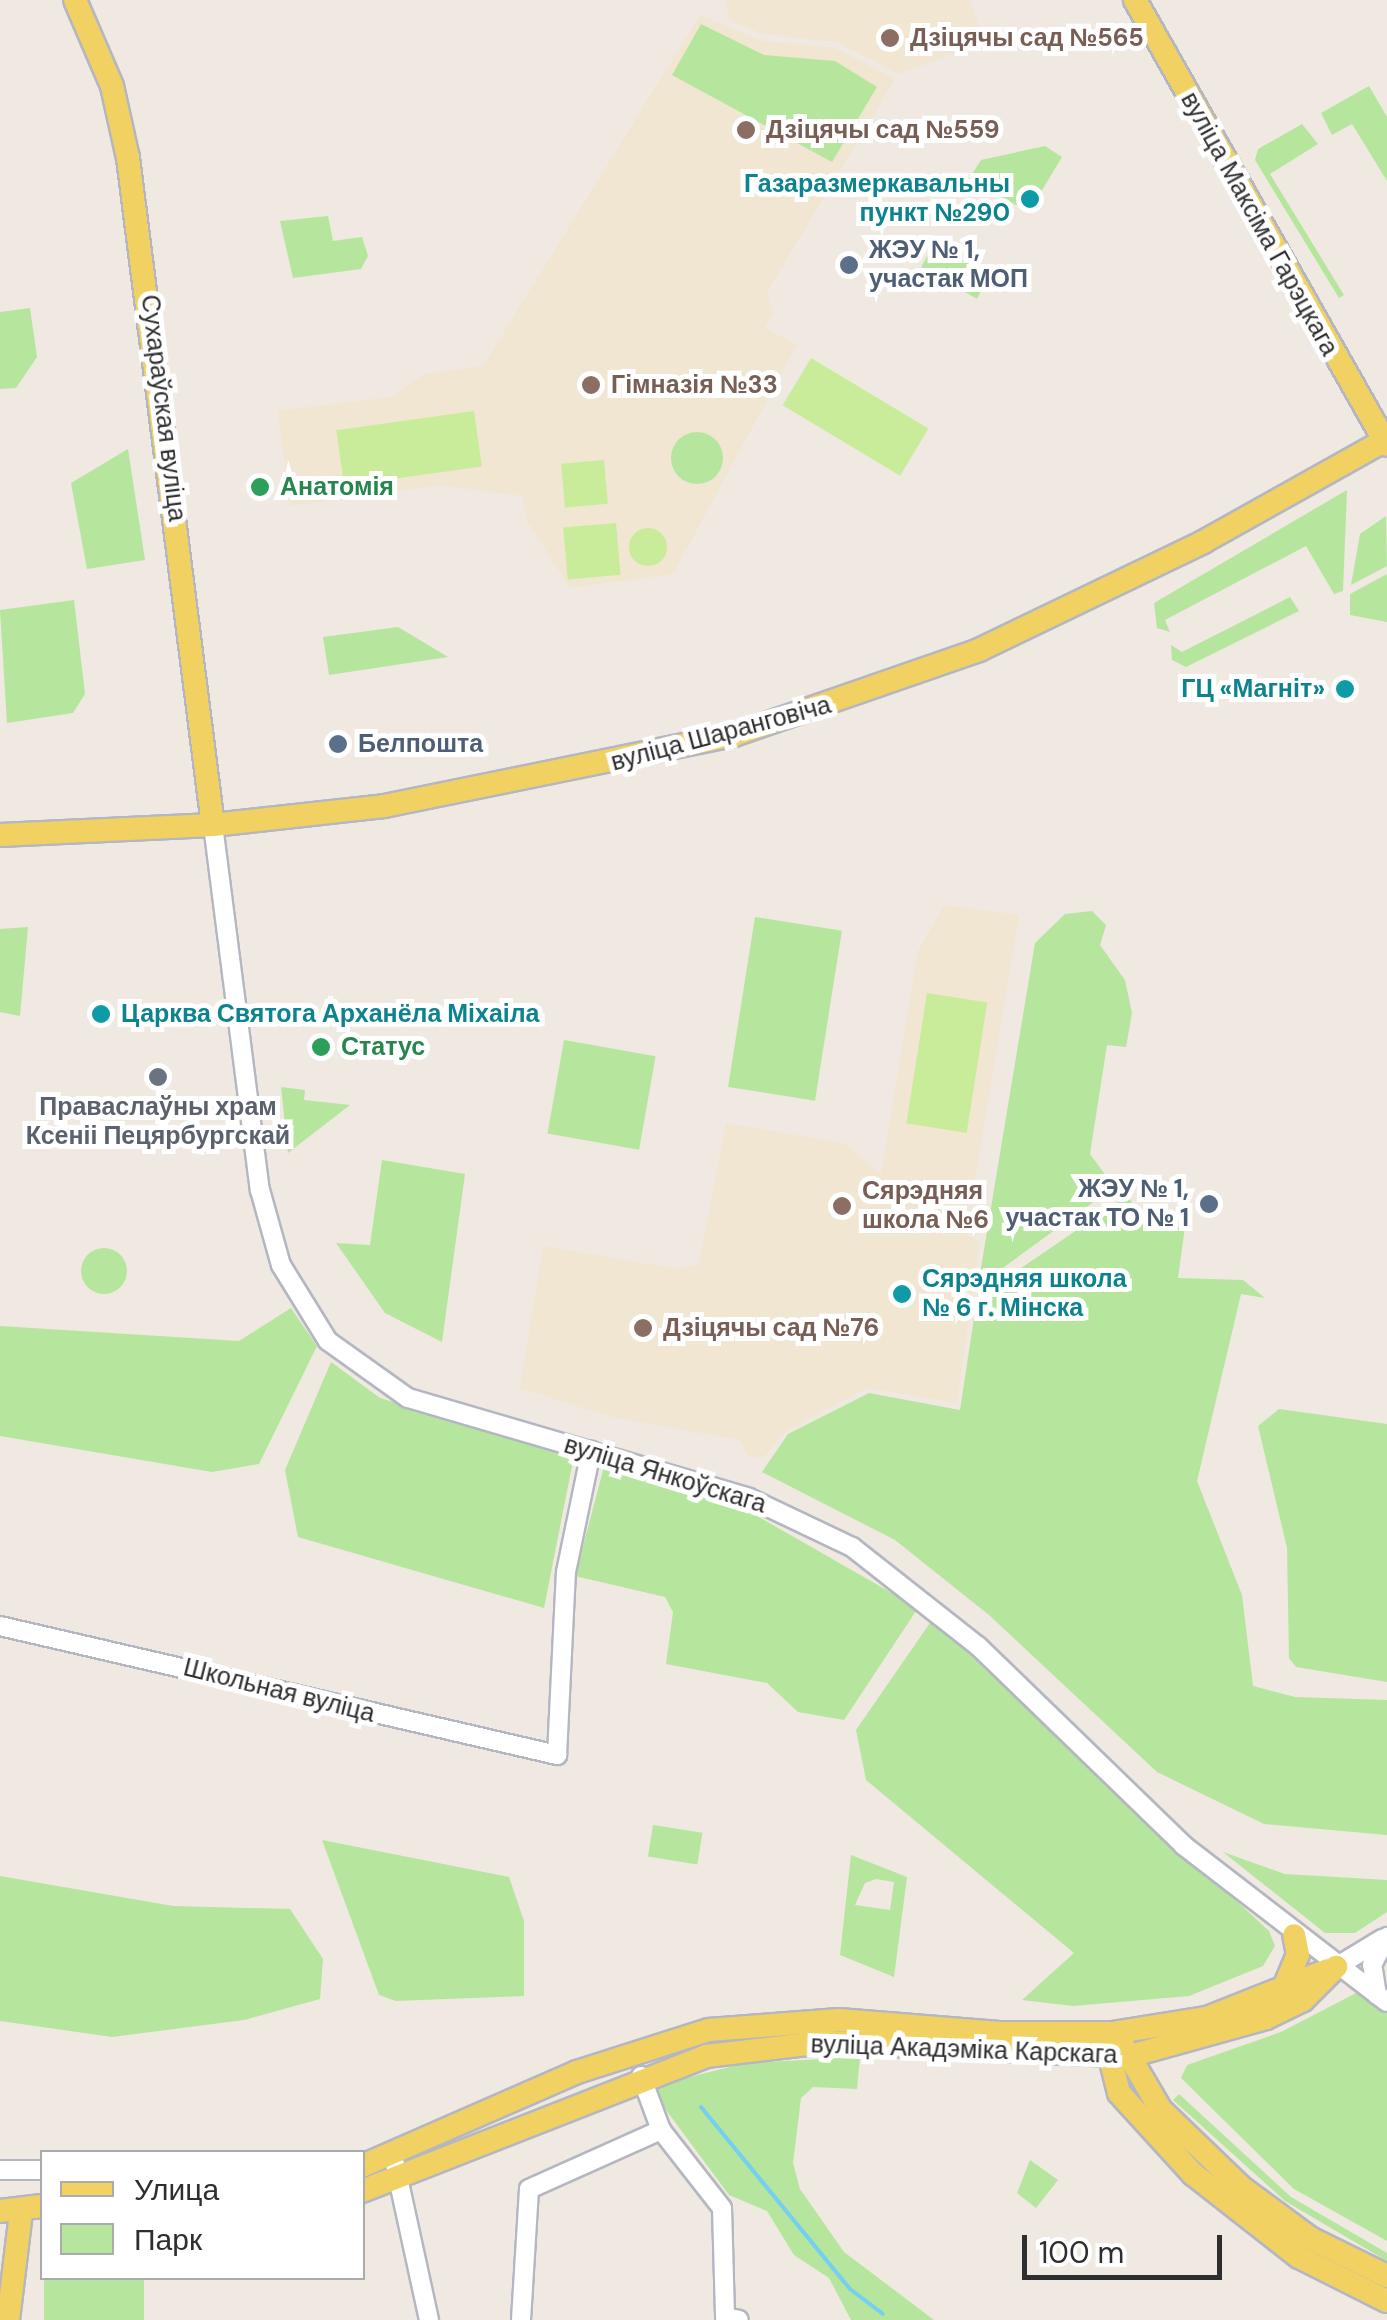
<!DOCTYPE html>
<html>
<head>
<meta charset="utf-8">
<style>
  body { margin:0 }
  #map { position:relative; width:1387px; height:2320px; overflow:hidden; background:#efe9e1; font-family:"DM Sans",sans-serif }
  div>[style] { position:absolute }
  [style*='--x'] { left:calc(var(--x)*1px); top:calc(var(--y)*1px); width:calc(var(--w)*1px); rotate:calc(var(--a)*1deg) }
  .education>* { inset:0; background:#f0e6d1 }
  .green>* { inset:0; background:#b6e59e; transform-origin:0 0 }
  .round { border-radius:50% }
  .pitch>* { inset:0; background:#c9ec9a; transform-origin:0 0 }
  .stream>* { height:4px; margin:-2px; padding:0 2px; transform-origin:2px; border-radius:2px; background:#75cff0 }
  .roads { filter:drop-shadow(2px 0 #b4b7c1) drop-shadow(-2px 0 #b4b7c1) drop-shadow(0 2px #b4b7c1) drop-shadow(0 -2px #b4b7c1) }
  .minor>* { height:18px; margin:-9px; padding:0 9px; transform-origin:9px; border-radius:9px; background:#fff }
  .major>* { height:22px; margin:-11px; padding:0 11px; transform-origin:11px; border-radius:11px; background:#f2d163 }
  .dots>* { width:28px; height:28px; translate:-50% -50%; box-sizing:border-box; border:5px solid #fff; border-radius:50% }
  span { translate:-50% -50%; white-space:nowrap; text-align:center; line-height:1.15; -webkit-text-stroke:10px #fff; paint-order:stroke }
  .education-label { font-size:25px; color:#785e54; font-weight:700 }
  .left { translate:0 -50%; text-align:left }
  .culture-label { font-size:25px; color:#0d838f; font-weight:700 }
  .right { translate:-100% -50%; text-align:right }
  .street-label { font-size:25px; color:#2e2e2e }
  .service-label { font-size:25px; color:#4e5e75; font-weight:700 }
  .leisure-label { font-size:25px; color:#27864d; font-weight:700 }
  .worship-label { font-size:25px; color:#5b616d; font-weight:700 }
  .legend { position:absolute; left:40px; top:2150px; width:325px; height:130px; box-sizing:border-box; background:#fff; border:2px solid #ababab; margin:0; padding:12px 18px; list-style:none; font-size:30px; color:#2e2e2e }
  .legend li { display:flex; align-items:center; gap:20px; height:50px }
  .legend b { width:50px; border:2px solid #ababab }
  .scale { position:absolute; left:1022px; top:2235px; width:200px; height:45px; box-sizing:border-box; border:5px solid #2e2e2e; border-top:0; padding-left:12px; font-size:30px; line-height:35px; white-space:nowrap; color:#2e2e2e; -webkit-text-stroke:8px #fff; paint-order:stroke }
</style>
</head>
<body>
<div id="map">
  <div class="education">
    <i style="clip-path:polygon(726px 0,970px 0,984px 43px,898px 74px,837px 42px,763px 34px,729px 20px)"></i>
    <i style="clip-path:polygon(700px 15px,761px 41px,835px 48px,895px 79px,767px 292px,773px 313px,765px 328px,797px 345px,673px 574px,570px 588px,527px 521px,522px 496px,440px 485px,290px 506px,278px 411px,391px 397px,424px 374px,483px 366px)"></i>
    <i style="clip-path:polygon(944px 905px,1019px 915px,966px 1235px,980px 1242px,957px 1403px,867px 1388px,786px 1431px,763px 1458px,748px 1456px,740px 1440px,612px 1417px,520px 1388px,543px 1246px,677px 1269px,699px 1265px,726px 1123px,846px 1144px,881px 1175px,918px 951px)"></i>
  </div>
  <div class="green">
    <i style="clip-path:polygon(701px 24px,764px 55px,835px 61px,877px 87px,832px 162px,672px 75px)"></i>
    <i style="clip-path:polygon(1369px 86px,1387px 117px,1387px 181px,1352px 124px,1332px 135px,1321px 113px)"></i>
    <i style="clip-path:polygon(1302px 124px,1318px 144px,1270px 174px,1344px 295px,1339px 298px,1255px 160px,1258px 149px)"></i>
    <i style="clip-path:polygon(1045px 146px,1062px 157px,1029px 212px,969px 179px,981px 160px)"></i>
    <i style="clip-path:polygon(328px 216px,333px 241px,362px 237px,368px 256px,361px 269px,293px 278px,280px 221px)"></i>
    <i style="left:934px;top:244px;width:64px;height:27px;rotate:29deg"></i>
    <i style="clip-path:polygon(30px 308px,37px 357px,16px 388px,0 389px,0 312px)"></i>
    <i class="round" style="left:671px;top:432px;width:52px;height:52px"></i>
    <i style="clip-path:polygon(128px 449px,145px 560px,87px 569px,71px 483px)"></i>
    <i style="clip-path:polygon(1347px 490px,1343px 591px,1334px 594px,1306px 546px,1165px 620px,1170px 632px,1157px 628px,1154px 603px)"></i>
    <i style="clip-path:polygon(1386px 516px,1387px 566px,1351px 585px,1360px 534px)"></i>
    <i style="clip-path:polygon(1387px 574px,1387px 622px,1350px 615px,1350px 594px)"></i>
    <i style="clip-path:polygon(1290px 597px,1299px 611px,1186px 667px,1172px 660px,1171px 645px,1182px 652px)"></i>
    <i style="clip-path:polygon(74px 600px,85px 694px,73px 713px,7px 723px,0 610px)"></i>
    <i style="clip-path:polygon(398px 627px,448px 657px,329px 675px,323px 637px)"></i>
    <i style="clip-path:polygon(1092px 911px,1106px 925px,1100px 945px,1125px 980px,1132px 1013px,1126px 1047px,1107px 1045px,1090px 1154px,1114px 1187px,978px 1286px,1035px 943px,1065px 914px)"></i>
    <i style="left:755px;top:917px;width:88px;height:172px;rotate:9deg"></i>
    <i style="clip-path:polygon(28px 927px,20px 1016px,0 1012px,0 929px)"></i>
    <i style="left:564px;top:1040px;width:93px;height:95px;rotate:10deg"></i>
    <i style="clip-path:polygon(281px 1087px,305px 1090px,304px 1100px,350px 1105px,288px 1153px)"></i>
    <i style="clip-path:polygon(382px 1160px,465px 1174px,442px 1342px,385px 1313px,336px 1243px,370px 1245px)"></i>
    <i style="clip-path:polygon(1127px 1196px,1146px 1221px,1185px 1227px,1178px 1278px,1243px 1280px,1265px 1298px,1241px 1294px,1197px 1481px,1242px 1595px,1253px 1686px,1295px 1697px,1387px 1700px,1387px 1835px,1264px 1824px,1157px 1772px,989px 1615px,895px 1540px,762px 1472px,788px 1434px,869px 1393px,960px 1410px,977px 1298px)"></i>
    <i class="round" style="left:81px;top:1248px;width:46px;height:46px"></i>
    <i style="clip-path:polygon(291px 1308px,317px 1346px,259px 1464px,212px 1472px,0 1436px,0 1326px,239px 1341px)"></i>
    <i style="clip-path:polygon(331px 1362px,380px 1398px,566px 1454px,572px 1466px,544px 1608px,298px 1537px,285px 1470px)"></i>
    <i style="clip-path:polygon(1279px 1409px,1387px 1424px,1387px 1682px,1296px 1667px,1289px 1658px,1287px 1548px,1258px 1426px)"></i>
    <i style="clip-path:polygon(604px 1467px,745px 1509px,918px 1608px,844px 1720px,798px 1712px,767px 1683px,666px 1664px,673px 1612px,665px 1597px,575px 1576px)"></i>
    <i style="clip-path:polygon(932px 1620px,1269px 1931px,1275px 1946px,1263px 1966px,1189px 1996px,1073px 2006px,1022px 2000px,1074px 1953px,866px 1780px,856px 1730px)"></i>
    <i style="left:653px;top:1825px;width:50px;height:32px;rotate:9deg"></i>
    <i style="clip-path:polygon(322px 1840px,509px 1877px,524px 1921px,524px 1996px,396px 2001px,379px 1995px)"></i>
    <i style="clip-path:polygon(1223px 1852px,1285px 1874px,1387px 1880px,1387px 1912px,1355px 1933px,1325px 1933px)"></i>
    <i style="clip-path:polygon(evenodd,851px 1855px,907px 1877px,894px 1977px,840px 1955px,851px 1855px,876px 1879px,894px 1882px,890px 1910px,855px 1905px,865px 1883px,876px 1879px)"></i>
    <i style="clip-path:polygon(0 1876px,173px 1906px,290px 1909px,323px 1959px,320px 1999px,244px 2020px,112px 2037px,0 2021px)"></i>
    <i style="clip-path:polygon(1360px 1991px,1387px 2008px,1387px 2241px,1294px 2189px,1181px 2078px,1187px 2065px,1281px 2032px)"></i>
    <i style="clip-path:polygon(860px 2057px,857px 2089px,813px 2087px,801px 2098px,793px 2163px,800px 2189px,844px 2252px,934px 2320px,851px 2320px,829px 2278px,794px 2255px,767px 2211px,729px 2195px,649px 2087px,746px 2063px)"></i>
    <i style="clip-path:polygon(1179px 2094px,1291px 2197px,1387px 2253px,1387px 2261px,1285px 2201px,1173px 2100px)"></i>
    <i style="clip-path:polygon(1030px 2160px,1058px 2180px,1036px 2208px,1017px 2193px)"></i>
    <i style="left:44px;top:2278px;width:100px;height:42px"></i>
  </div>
  <div class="pitch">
    <i style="left:811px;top:358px;width:137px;height:55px;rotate:31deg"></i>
    <i style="left:474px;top:411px;width:56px;height:139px;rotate:82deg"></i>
    <i style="left:604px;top:460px;width:44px;height:43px;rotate:85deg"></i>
    <i style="left:616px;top:523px;width:52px;height:53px;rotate:85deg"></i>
    <i class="round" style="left:629px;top:528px;width:38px;height:38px"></i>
    <i style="left:927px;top:993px;width:61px;height:132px;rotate:9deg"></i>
  </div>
  <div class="stream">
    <i style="--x:701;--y:2107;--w:235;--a:50.7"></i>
    <i style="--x:850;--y:2289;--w:41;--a:37.1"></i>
  </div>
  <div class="roads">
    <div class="minor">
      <i style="--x:213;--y:825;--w:368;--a:82.7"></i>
      <i style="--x:260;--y:1190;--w:78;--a:74.4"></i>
      <i style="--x:281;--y:1265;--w:89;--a:58.3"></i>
      <i style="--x:328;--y:1341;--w:98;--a:35.5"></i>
      <i style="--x:408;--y:1398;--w:355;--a:16.3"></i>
      <i style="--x:749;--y:1498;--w:114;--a:25.4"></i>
      <i style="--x:852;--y:1547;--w:160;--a:38.2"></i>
      <i style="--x:978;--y:1646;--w:286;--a:44.1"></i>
      <i style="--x:1183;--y:1845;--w:257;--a:37.6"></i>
      <i style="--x:0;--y:1626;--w:572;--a:13.04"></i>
      <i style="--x:557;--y:1755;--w:183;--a:-87.2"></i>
      <i style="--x:566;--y:1572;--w:124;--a:-78.3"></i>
      <i style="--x:1336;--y:1967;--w:54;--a:-31.3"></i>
      <i style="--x:1377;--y:1995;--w:30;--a:-99"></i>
      <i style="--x:1372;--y:1965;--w:32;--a:-62"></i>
      <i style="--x:641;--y:2076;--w:58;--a:69.7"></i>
      <i style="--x:661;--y:2130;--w:99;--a:52"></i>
      <i style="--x:722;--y:2208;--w:109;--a:88.4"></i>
      <i style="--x:725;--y:2317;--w:14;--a:12"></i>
      <i style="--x:395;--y:2164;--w:160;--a:77.7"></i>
      <i style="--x:0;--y:2170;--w:42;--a:0"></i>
      <i style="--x:521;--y:2320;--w:131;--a:-86.5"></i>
      <i style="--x:529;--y:2189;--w:145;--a:-24.1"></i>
    </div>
    <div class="major">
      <i style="--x:75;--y:0;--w:94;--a:66.7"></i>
      <i style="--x:112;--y:86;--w:74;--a:77.5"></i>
      <i style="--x:128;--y:158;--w:672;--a:82.74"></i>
      <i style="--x:1135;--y:0;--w:511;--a:60.48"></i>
      <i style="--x:0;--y:835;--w:213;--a:-2.7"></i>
      <i style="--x:213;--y:825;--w:172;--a:-6.3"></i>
      <i style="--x:384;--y:806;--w:357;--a:-11.5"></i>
      <i style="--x:734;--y:735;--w:259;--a:-19.1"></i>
      <i style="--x:979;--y:650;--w:249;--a:-25.7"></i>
      <i style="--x:1203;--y:542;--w:211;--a:-29.2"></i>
      <i style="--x:1285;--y:1985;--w:33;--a:-67"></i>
      <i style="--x:1298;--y:1955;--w:20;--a:-101"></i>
      <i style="--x:1107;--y:2045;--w:49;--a:76"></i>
      <i style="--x:1119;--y:2093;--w:110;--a:47.6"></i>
      <i style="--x:1193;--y:2174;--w:135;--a:38.1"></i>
      <i style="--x:1299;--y:2257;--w:98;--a:26.6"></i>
      <i style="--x:1124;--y:2047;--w:73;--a:59.6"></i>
      <i style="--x:1161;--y:2110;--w:111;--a:43.9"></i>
      <i style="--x:1241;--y:2187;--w:86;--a:36.5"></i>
      <i style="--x:1310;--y:2238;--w:86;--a:26.3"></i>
      <i style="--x:362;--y:2166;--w:235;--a:-23.6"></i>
      <i style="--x:577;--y:2072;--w:139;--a:-17.7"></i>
      <i style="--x:709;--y:2030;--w:130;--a:-4.4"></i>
      <i style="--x:839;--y:2020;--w:164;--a:4.6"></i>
      <i style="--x:1002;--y:2033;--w:110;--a:0"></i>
      <i style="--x:1112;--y:2033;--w:96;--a:-9"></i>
      <i style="--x:1207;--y:2018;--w:130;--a:-21.6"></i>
      <i style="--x:362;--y:2191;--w:370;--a:-21.4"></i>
      <i style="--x:706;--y:2056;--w:121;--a:-6.7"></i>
      <i style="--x:826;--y:2042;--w:304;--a:2.6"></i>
      <i style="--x:1130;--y:2056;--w:141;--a:-15.6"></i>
      <i style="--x:1266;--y:2018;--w:41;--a:-25.9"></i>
      <i style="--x:1303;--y:2000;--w:47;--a:-45"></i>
      <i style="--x:0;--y:2211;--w:42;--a:-6.8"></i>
      <i style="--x:8;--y:2320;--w:109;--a:-83.1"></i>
    </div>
  </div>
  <div class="dots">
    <i style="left:890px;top:38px;background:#8d6e63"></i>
    <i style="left:746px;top:130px;background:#8d6e63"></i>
    <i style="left:1030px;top:199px;background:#0f9aa8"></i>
    <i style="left:849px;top:265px;background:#5c6f8a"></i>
    <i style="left:591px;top:385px;background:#8d6e63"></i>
    <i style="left:260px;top:487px;background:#2e9e5b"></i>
    <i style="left:1345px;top:689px;background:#0f9aa8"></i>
    <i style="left:338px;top:744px;background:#5c6f8a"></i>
    <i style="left:101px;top:1014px;background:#0f9aa8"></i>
    <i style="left:321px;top:1047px;background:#2e9e5b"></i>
    <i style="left:158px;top:1077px;background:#6b7280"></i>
    <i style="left:1209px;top:1204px;background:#5c6f8a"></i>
    <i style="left:842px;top:1206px;background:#8d6e63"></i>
    <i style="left:902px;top:1294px;background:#0f9aa8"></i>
    <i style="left:643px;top:1328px;background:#8d6e63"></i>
  </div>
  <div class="education-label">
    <span class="left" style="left:910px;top:38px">Дзіцячы сад №565</span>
    <span class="left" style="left:766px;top:130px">Дзіцячы сад №559</span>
    <span class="left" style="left:611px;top:385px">Гімназія №33</span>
    <span class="left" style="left:862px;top:1206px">Сярэдняя<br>школа №6</span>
    <span class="left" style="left:663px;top:1328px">Дзіцячы сад №76</span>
  </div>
  <div class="culture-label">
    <span class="right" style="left:1010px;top:199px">Газаразмеркавальны<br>пункт №290</span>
    <span class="right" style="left:1325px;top:689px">ГЦ «Магніт»</span>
    <span class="left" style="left:121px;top:1014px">Царква Святога Арханёла Міхаіла</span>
    <span class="left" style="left:922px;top:1294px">Сярэдняя школа<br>№ 6 г. Мінска</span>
  </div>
  <div class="street-label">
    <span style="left:1259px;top:224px;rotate:61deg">вуліца Максіма Гарэцкага</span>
    <span style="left:163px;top:408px;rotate:83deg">Сухараўская вуліца</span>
    <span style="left:721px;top:734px;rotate:-15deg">вуліца Шаранговіча</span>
    <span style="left:665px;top:1475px;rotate:17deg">вуліца Янкоўскага</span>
    <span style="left:279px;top:1691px;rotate:14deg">Школьная вуліца</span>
    <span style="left:964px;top:2050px;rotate:2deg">вуліца Акадэміка Карскага</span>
  </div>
  <div class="service-label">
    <span class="left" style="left:869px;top:265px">ЖЭУ № 1,<br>участак МОП</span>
    <span class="left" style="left:358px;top:744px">Белпошта</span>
    <span class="right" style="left:1189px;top:1204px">ЖЭУ № 1,<br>участак ТО № 1</span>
  </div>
  <div class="leisure-label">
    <span class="left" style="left:280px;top:487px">Анатомія</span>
    <span class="left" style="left:341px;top:1047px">Статус</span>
  </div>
  <div class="worship-label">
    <span style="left:158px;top:1122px">Праваслаўны храм<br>Ксеніі Пецярбургскай</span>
  </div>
  <ul class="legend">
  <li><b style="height:12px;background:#f2d163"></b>Улица</li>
  <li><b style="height:28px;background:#b6e59e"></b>Парк</li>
  </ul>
  <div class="scale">100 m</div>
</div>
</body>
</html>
